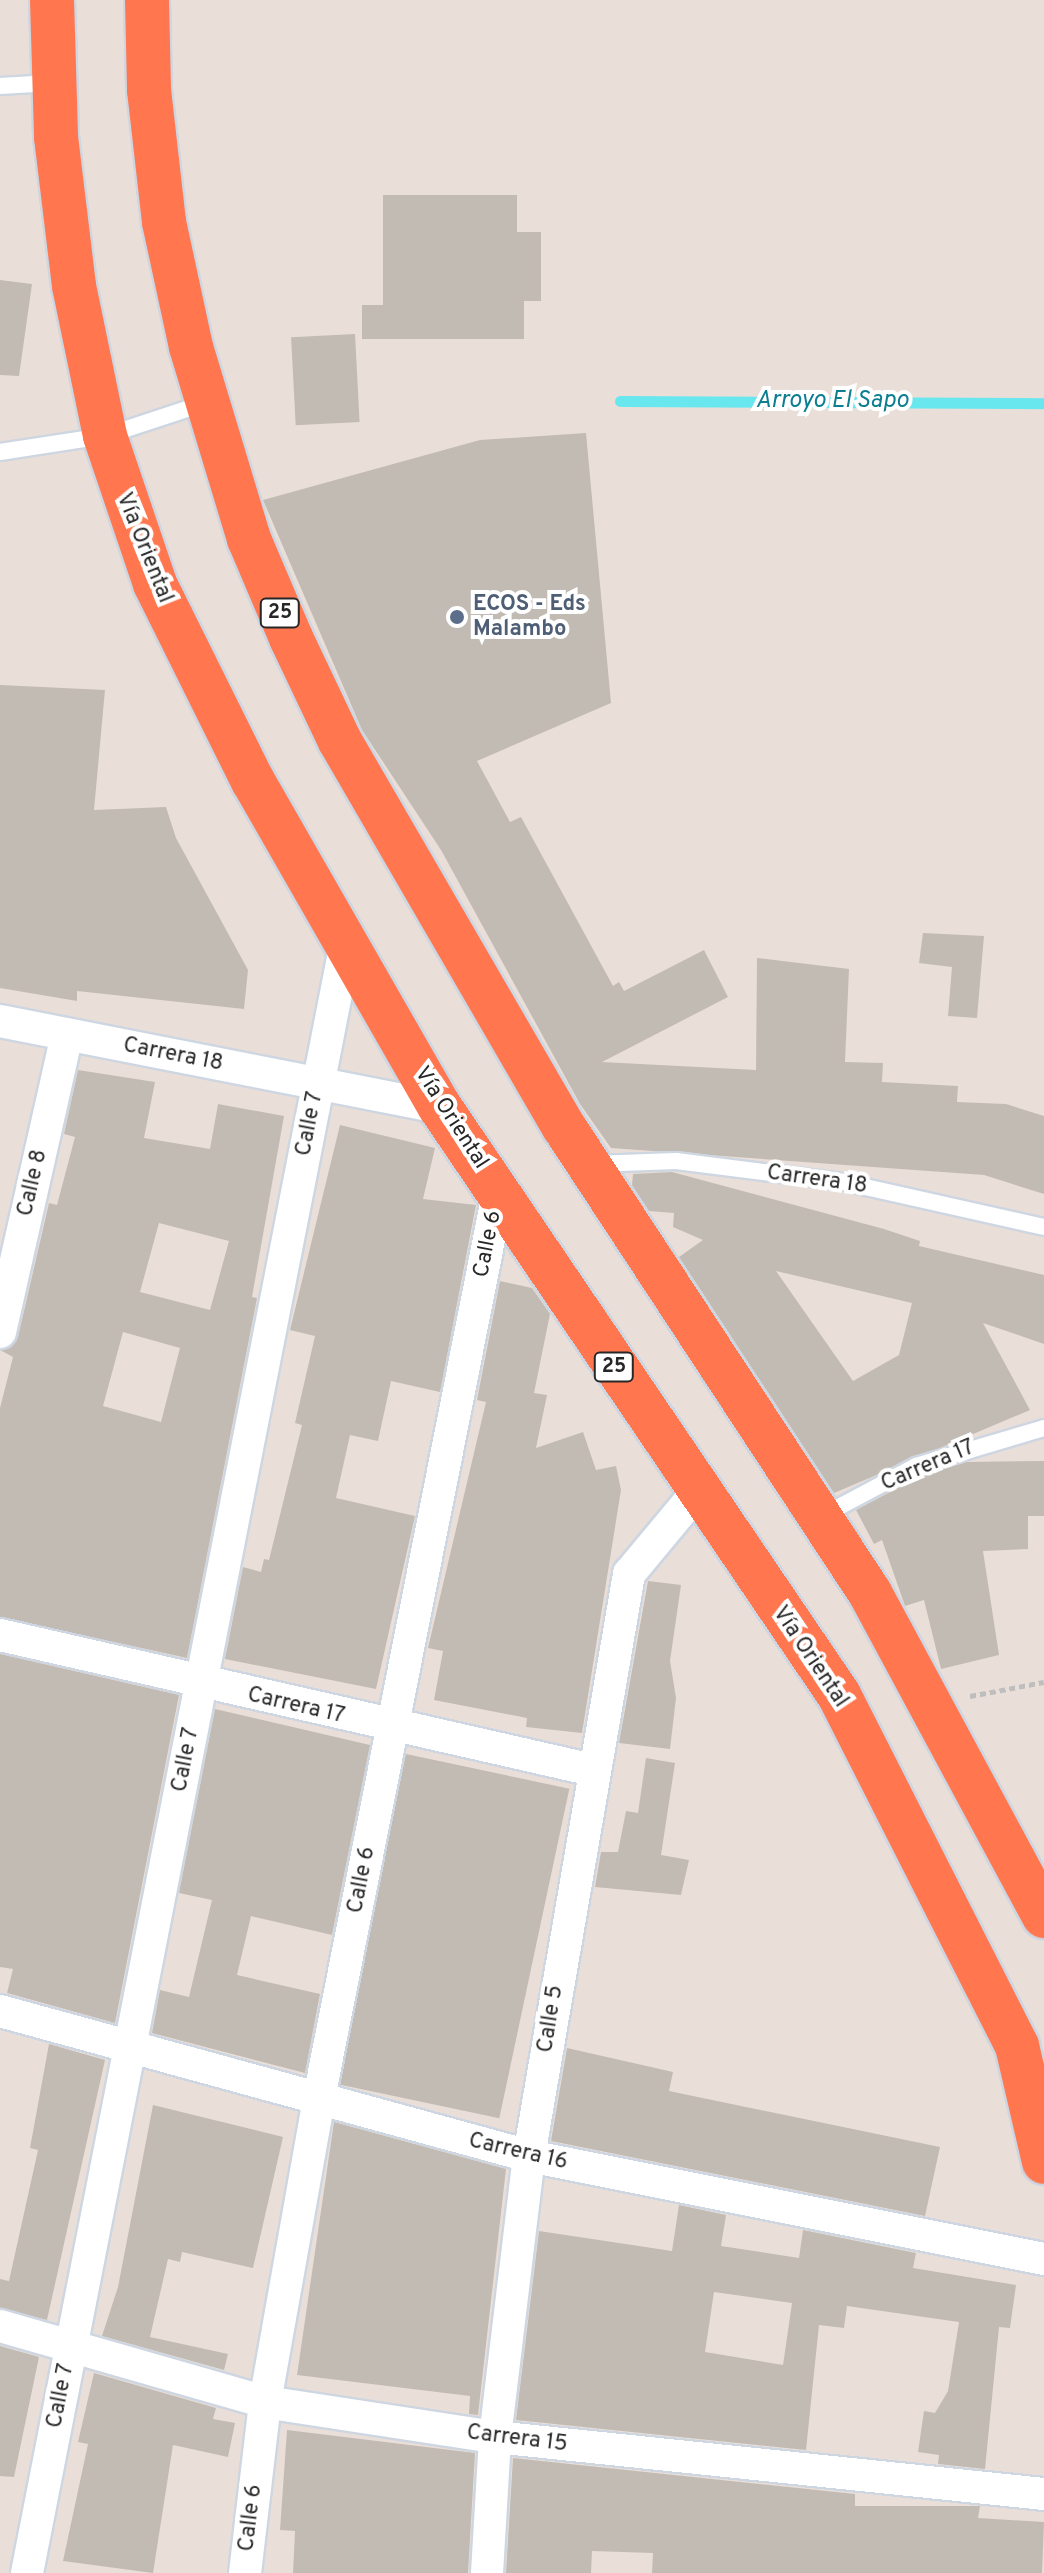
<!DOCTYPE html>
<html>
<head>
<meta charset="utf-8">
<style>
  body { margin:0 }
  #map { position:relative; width:1044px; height:2573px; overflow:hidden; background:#eadfd8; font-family:Overpass,sans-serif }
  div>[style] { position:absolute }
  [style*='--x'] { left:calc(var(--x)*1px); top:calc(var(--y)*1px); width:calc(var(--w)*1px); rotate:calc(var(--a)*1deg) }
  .stream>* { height:11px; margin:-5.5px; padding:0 5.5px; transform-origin:5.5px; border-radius:5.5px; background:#69e7ef }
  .building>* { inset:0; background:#c2bbb4; transform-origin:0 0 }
  .path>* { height:5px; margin-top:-2.5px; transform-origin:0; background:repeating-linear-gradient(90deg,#bebebe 0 6px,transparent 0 10px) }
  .roads { filter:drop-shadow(2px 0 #ced6e1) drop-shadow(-2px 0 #ced6e1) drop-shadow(0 2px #ced6e1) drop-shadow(0 -2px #ced6e1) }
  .lane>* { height:16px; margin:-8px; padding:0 8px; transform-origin:8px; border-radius:8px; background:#fff }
  .street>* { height:32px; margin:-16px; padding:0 16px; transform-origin:16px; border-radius:16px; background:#fff }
  .highway>* { height:44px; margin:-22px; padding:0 22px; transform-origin:22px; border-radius:22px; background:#ff764f }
  .dots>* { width:22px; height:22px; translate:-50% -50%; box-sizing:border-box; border:4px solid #fff; border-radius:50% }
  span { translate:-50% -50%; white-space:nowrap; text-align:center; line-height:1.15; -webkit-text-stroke:8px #fff; paint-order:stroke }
  .shield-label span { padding:2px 6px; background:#fff; border:2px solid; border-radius:6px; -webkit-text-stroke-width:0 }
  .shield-label { font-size:20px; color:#272727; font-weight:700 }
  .street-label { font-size:22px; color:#272727 }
  .service-label { font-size:22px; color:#4e5e75; font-weight:700 }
  .left { translate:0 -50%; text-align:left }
  .water-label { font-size:24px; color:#0c7e90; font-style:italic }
</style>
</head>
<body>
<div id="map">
  <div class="stream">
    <i style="--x:620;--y:401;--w:424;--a:0.3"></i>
  </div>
  <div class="building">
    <i style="clip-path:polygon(383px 195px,517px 195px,517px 232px,541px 232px,541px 301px,524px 301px,524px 339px,362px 339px,362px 305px,383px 305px)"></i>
    <i style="clip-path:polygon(0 280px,32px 284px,19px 376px,0 375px)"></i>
    <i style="left:355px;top:334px;width:88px;height:64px;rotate:87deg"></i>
    <i style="clip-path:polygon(586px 433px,611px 703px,477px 761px,510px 822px,521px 817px,613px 986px,619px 982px,624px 991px,704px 950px,728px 997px,602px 1062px,756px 1070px,757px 958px,849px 969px,845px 1062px,883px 1063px,882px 1082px,958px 1086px,957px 1102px,1006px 1104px,1044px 1116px,1044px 1194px,984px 1175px,611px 1148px,580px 1104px,441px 850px,362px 730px,263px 500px,480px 440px)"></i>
    <i style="clip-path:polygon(0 685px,105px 690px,94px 810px,166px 807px,176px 838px,248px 970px,244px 1009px,77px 991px,77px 1001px,0 988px)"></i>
    <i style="clip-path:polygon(923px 933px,984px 936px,977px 1018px,948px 1016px,952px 967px,919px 963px)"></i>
    <i style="clip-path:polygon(evenodd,78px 1070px,155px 1082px,144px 1138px,210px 1149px,218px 1104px,284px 1116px,252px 1297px,257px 1298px,187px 1658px,0 1617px,0 1408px,13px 1357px,0 1350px,18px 1337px,49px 1203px,57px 1205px,75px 1137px,64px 1134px,78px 1070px,159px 1223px,229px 1241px,210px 1310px,140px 1292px,159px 1223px,78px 1070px,123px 1332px,180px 1348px,161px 1422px,103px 1406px,123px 1332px)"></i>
    <i style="clip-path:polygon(340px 1125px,435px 1148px,423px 1199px,476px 1205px,440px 1392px,391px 1381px,378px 1441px,350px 1435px,336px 1498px,415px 1516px,376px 1689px,225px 1659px,243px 1567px,261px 1572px,264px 1559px,269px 1560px,302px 1425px,295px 1423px,315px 1336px,290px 1330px)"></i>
    <i style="clip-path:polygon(evenodd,672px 1172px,884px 1229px,920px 1241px,919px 1246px,1044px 1275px,1044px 1344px,983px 1323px,1030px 1410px,834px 1493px,679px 1257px,703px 1240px,673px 1227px,674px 1213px,649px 1211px,632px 1185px,633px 1174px,672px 1172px,776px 1271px,912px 1303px,899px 1355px,853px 1381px,776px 1271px)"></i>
    <i style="clip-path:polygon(500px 1281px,532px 1288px,550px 1314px,534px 1393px,547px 1395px,536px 1448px,583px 1432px,596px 1470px,616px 1466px,621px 1490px,582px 1733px,526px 1727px,527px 1718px,434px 1700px,443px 1651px,428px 1648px,486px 1402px,477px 1400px)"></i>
    <i style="clip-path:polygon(1044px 1461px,1044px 1516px,1028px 1516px,1028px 1549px,983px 1551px,999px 1655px,941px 1669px,924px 1600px,905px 1606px,882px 1540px,874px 1544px,856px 1510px,920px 1476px,967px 1462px)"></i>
    <i style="clip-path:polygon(648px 1581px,681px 1585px,670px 1661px,676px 1698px,670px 1749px,619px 1743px)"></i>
    <i style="clip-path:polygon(0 1654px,179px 1695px,115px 2023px,7px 1993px,13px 1969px,0 1967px)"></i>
    <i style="clip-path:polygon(215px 1709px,370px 1745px,332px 1935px,251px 1916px,237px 1975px,320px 1994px,305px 2073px,152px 2033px,160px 1990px,189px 1997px,212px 1900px,179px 1893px)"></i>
    <i style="left:406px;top:1754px;width:167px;height:337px;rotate:12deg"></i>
    <i style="clip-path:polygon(646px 1758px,675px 1763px,661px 1855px,689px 1860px,681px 1895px,595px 1887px,601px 1852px,618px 1852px,626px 1811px,638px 1813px)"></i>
    <i style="clip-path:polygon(49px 2044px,105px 2060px,47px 2320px,0 2308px,0 2279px,9px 2281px,38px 2150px,30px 2148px)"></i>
    <i style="clip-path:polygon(567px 2048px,673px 2072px,669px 2091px,940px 2147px,925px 2216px,551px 2141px)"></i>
    <i style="clip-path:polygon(153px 2105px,283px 2137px,253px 2268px,182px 2252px,180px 2262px,168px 2259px,150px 2337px,228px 2354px,224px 2370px,102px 2336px,118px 2287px)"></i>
    <i style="clip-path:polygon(334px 2122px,506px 2169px,478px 2415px,469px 2414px,470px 2396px,297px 2375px)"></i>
    <i style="clip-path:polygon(evenodd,679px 2205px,726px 2215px,721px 2246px,799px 2258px,803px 2230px,916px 2253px,913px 2268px,1016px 2285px,1010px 2328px,999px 2327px,985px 2469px,938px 2464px,939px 2455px,918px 2452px,924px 2411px,935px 2413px,948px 2391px,959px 2322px,847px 2306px,844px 2328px,819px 2325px,806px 2450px,516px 2420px,539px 2231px,672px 2251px,679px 2205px,714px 2292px,792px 2303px,783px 2365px,705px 2352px,714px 2292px)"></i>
    <i style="clip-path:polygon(0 2346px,39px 2357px,14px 2477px,0 2476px)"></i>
    <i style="clip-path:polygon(94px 2373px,216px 2408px,213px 2419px,235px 2423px,228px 2457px,173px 2445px,153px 2573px,63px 2561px,88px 2444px,78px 2442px)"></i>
    <i style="clip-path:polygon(287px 2430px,475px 2453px,468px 2573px,293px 2573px,295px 2531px,280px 2530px)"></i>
    <i style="clip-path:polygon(513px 2458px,855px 2494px,855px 2506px,980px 2506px,978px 2518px,1044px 2522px,1042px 2573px,652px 2573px,653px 2553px,592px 2551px,591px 2573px,506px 2573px)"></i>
  </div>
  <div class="path">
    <i style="--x:970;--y:1696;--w:75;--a:-10.7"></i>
  </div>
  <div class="roads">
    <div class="lane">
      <i style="--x:0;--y:86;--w:52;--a:-3.3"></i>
      <i style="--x:0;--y:452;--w:106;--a:-8.7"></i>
      <i style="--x:105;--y:436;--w:105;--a:-18.3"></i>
      <i style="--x:593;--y:1164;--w:83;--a:-2.1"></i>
      <i style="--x:676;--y:1161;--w:168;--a:7.2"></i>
      <i style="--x:843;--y:1182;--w:206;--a:12.6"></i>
      <i style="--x:822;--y:1516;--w:106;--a:-28"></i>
      <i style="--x:916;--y:1466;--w:134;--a:-16.5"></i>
    </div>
    <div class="street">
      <i style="--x:0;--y:1021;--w:448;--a:11.1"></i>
      <i style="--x:0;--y:1332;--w:305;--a:-77.3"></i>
      <i style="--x:0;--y:1635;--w:608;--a:12.83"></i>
      <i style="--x:0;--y:2011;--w:549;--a:15.33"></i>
      <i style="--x:529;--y:2156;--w:525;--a:11.31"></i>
      <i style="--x:0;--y:2326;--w:276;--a:16"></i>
      <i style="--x:265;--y:2402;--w:233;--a:8.7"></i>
      <i style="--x:495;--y:2437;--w:552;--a:5.93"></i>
      <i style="--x:27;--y:2573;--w:1657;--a:-78.93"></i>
      <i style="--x:245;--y:2573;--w:172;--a:-83.3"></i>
      <i style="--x:265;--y:2402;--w:304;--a:-79.9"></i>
      <i style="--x:318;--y:2103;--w:932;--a:-78.8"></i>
      <i style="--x:487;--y:2573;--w:136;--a:-86.6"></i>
      <i style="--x:495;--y:2437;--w:283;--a:-83.1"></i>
      <i style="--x:529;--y:2156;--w:591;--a:-80.25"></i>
      <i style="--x:629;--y:1574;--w:107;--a:-50.3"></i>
    </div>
    <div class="highway">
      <i style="--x:52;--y:0;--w:137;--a:88.3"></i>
      <i style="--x:56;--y:137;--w:150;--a:83.1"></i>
      <i style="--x:74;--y:286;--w:153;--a:78.3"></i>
      <i style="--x:105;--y:436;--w:156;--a:71.3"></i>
      <i style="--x:155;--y:584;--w:220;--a:63.6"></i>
      <i style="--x:253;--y:781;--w:376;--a:60.2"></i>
      <i style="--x:440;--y:1107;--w:711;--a:55.84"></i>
      <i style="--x:839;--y:1695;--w:394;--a:63.1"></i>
      <i style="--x:1017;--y:2046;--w:119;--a:76.9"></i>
      <i style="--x:147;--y:0;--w:90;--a:88.7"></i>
      <i style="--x:149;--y:90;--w:133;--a:83.5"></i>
      <i style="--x:164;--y:222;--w:128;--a:77.8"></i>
      <i style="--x:191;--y:347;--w:201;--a:73.2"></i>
      <i style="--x:249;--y:539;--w:108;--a:67"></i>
      <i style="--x:291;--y:638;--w:114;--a:64.6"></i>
      <i style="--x:340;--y:741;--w:446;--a:59.9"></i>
      <i style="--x:564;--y:1127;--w:557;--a:56.71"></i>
      <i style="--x:870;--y:1593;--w:367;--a:61.7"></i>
    </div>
  </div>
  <div class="dots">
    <i style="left:457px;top:617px;background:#5c6f8a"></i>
  </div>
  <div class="shield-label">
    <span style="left:280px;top:613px">25</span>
    <span style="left:614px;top:1367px">25</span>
  </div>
  <div class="street-label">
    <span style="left:144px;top:548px;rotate:68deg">Vía Oriental</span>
    <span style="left:173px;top:1055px;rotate:11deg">Carrera 18</span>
    <span style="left:451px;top:1118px;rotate:57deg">Vía Oriental</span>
    <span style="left:310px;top:1124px;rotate:-79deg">Calle 7</span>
    <span style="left:817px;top:1180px;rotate:8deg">Carrera 18</span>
    <span style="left:33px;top:1183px;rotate:-77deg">Calle 8</span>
    <span style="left:488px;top:1244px;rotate:-79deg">Calle 6</span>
    <span style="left:928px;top:1466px;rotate:-23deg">Carrera 17</span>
    <span style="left:810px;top:1657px;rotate:56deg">Vía Oriental</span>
    <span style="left:296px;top:1706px;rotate:13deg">Carrera 17</span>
    <span style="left:186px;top:1760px;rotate:-79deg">Calle 7</span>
    <span style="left:362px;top:1880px;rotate:-79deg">Calle 6</span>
    <span style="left:551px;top:2019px;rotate:-81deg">Calle 5</span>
    <span style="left:518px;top:2152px;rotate:13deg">Carrera 16</span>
    <span style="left:61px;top:2396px;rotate:-79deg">Calle 7</span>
    <span style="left:517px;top:2439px;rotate:7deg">Carrera 15</span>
    <span style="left:251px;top:2518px;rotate:-83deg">Calle 6</span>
  </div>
  <div class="service-label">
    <span class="left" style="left:473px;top:617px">ECOS - Eds<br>Malambo</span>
  </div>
  <div class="water-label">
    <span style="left:832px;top:402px">Arroyo El Sapo</span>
  </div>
</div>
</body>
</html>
